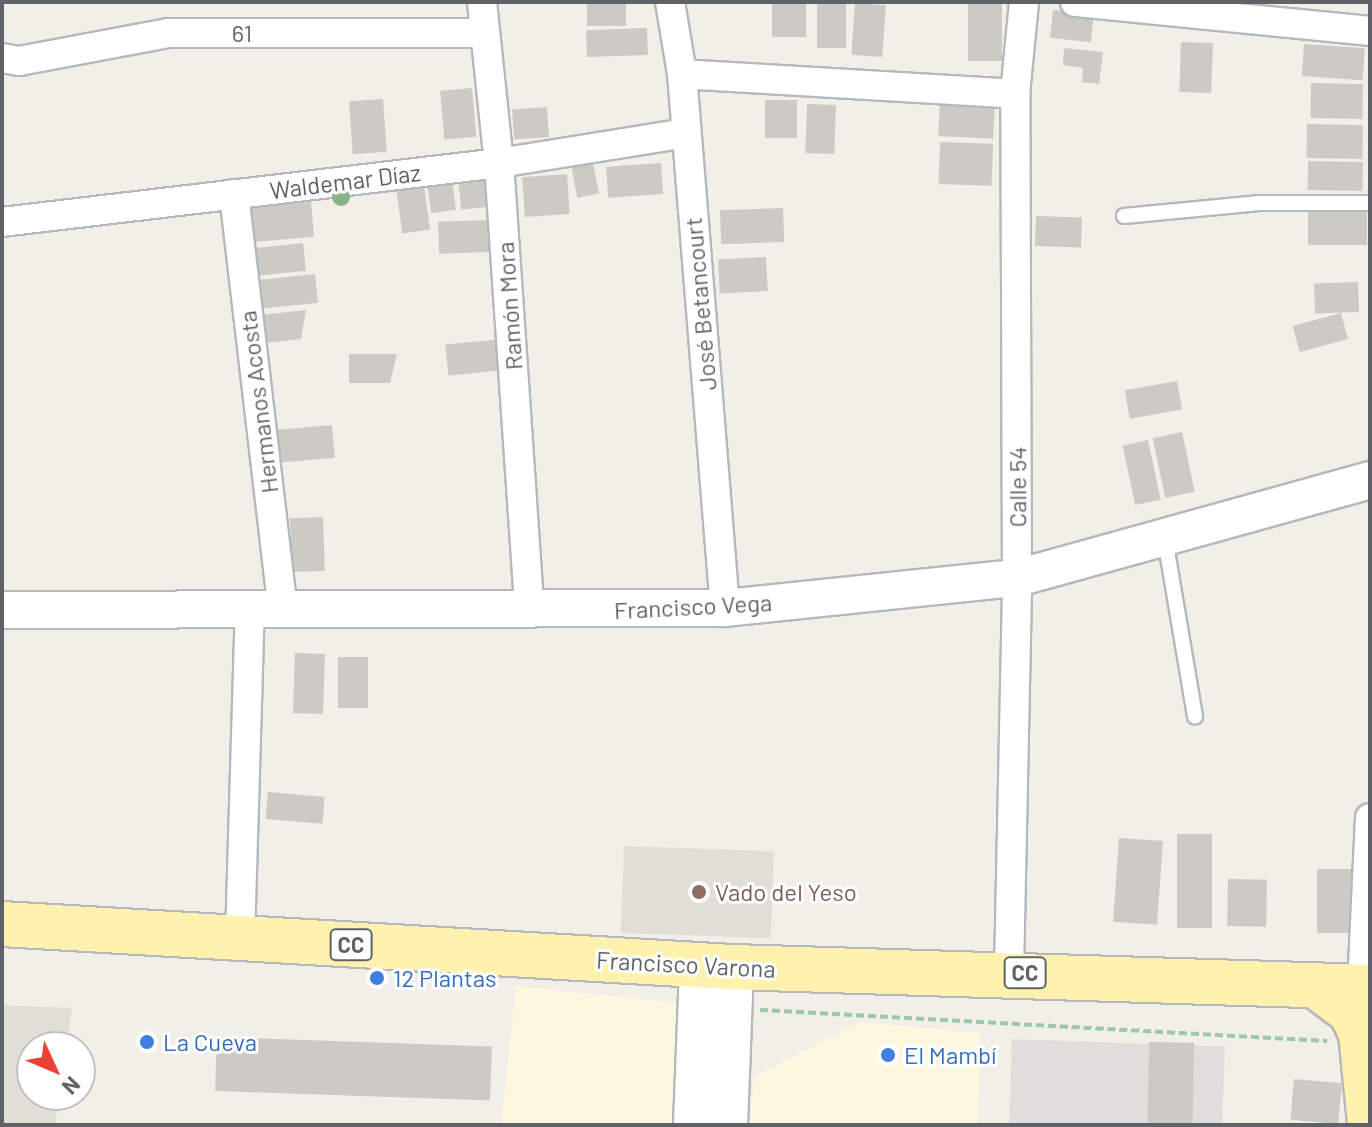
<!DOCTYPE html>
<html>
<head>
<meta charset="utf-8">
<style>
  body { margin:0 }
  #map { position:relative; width:1372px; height:1127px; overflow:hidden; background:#f1efe8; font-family:Barlow,sans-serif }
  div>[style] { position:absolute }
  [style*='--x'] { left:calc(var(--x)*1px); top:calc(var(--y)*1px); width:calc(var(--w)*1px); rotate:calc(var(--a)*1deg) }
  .commercial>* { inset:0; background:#fef7e0; transform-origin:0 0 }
  .industrial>* { inset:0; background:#e0deda; transform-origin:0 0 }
  .education>* { inset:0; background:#e1ded6; transform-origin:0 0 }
  .building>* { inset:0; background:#cccac5; transform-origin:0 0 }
  .path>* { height:4px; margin-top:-2px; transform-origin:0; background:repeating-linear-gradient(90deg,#9cc7a9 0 8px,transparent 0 12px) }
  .roads { filter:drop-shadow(2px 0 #b5b8bc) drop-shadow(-2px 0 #b5b8bc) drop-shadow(0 2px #b5b8bc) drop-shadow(0 -2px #b5b8bc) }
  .service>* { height:14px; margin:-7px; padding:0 7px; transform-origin:7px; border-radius:7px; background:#fff }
  .minor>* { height:28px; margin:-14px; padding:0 14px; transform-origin:14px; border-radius:14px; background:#fff }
  .tertiary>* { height:36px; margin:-18px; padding:0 18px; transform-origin:18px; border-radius:18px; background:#fff }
  .secondary>* { height:40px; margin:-20px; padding:0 20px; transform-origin:20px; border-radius:20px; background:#fff }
  .primary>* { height:44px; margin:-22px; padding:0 22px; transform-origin:22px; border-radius:22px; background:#fff2af }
  .trees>* { width:18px; height:18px; margin:-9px; border-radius:50%; background:#89b387 }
  .dots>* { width:22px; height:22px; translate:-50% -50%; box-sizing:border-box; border:4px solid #fff; border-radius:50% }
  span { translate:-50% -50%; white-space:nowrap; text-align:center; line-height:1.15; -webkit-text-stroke:6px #fff; paint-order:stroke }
  .shield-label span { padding:2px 6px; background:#fff; border:2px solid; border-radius:6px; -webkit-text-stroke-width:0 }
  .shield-label { font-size:22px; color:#5f6368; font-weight:700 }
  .street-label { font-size:24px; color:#5f6368 }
  .education-label { font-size:24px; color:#785e54 }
  .left { translate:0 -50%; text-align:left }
  .shop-label { font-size:24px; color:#366cbe }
  .frame { position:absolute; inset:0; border:4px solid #5f6368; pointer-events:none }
  .north { position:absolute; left:16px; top:1031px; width:80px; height:80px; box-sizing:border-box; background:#fff; border:2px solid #bfc1c3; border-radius:50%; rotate:134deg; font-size:22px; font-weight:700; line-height:32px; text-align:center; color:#5f6368 }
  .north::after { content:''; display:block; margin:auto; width:28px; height:36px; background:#ea4335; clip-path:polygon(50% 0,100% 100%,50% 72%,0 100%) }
</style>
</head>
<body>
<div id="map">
  <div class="commercial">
    <i style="left:516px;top:986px;width:169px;height:139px;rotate:6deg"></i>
    <i style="clip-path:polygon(860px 1022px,981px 1033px,977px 1125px,749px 1125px,754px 1077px)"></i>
  </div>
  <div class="industrial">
    <i style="left:1012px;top:1039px;width:213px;height:86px;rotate:2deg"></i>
  </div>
  <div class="education">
    <i style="left:624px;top:846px;width:150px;height:87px;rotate:2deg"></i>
    <i style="clip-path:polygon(2px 1005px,72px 1008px,66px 1047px,32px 1047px,32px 1095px,59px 1095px,55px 1125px,2px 1125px)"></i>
  </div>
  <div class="building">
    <i style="left:587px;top:2px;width:39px;height:24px"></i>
    <i style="left:772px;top:2px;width:34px;height:35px"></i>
    <i style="left:817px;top:2px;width:29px;height:46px"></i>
    <i style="left:968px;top:2px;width:34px;height:59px"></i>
    <i style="left:855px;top:3px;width:31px;height:52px;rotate:4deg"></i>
    <i style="left:1053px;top:10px;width:41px;height:28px;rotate:6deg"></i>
    <i style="left:647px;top:28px;width:27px;height:61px;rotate:88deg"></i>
    <i style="left:1181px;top:42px;width:32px;height:50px;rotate:2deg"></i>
    <i style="left:1304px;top:44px;width:61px;height:32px;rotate:4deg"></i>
    <i style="clip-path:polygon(1064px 48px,1103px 52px,1099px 84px,1082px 82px,1083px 68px,1063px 65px)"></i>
    <i style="left:1311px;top:83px;width:52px;height:35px;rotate:1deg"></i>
    <i style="left:472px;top:88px;width:49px;height:32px;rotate:85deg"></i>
    <i style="left:383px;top:99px;width:53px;height:34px;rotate:86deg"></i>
    <i style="left:765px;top:100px;width:32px;height:38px"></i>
    <i style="left:940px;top:101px;width:55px;height:35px;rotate:3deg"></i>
    <i style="left:807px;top:104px;width:29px;height:49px;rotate:2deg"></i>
    <i style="left:547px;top:107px;width:30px;height:35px;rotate:86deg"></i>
    <i style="left:1307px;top:124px;width:56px;height:34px;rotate:1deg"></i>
    <i style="left:940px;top:142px;width:53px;height:42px;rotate:2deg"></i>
    <i style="left:1308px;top:161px;width:55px;height:29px;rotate:1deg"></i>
    <i style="left:593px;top:163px;width:31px;height:22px;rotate:79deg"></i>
    <i style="left:661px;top:163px;width:31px;height:55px;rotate:86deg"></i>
    <i style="left:567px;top:174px;width:40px;height:45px;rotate:86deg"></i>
    <i style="left:485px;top:177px;width:30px;height:27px;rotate:84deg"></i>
    <i style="left:452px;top:181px;width:29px;height:25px;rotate:82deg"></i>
    <i style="left:424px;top:186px;width:44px;height:28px;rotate:82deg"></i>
    <i style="left:311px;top:202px;width:35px;height:63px;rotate:85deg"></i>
    <i style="left:783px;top:208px;width:34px;height:63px;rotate:88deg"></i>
    <i style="left:1308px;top:210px;width:59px;height:35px"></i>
    <i style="left:1036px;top:216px;width:46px;height:30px;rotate:2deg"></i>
    <i style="left:489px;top:220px;width:32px;height:51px;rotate:88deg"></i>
    <i style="left:303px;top:243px;width:28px;height:55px;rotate:84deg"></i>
    <i style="left:766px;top:257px;width:34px;height:48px;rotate:87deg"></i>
    <i style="left:315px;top:274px;width:29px;height:55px;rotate:84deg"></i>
    <i style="left:1358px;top:282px;width:30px;height:44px;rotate:88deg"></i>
    <i style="clip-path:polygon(306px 310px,301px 339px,264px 343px,261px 315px)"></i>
    <i style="left:1341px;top:313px;width:27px;height:50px;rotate:75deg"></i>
    <i style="left:501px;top:339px;width:31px;height:56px;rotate:84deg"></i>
    <i style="clip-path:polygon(349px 354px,397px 354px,390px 383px,349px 383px)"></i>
    <i style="left:1177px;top:381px;width:29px;height:53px;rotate:80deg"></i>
    <i style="left:332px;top:425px;width:33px;height:57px;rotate:85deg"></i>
    <i style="left:1182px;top:432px;width:61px;height:30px;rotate:78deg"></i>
    <i style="left:1148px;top:440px;width:61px;height:26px;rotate:78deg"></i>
    <i style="left:323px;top:517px;width:54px;height:33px;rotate:88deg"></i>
    <i style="left:295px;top:653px;width:30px;height:60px;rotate:2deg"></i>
    <i style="left:338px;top:657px;width:30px;height:51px"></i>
    <i style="left:268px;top:792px;width:57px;height:27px;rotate:5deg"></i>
    <i style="left:1177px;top:834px;width:35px;height:94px"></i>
    <i style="left:1119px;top:838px;width:44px;height:84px;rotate:4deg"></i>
    <i style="left:1317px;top:869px;width:38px;height:64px"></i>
    <i style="left:1228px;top:879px;width:39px;height:47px;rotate:1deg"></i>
    <i style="left:217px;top:1037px;width:275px;height:54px;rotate:2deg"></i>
    <i style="left:1149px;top:1042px;width:45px;height:83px;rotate:1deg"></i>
    <i style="left:1294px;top:1079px;width:48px;height:41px;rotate:5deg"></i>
  </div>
  <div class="path">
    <i style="--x:760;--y:1010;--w:568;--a:3.13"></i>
  </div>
  <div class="roads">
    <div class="service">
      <i style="--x:1124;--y:216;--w:136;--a:-5.5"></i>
      <i style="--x:1259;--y:203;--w:111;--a:0"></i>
      <i style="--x:1165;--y:539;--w:180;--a:80.4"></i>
    </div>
    <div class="minor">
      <i style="--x:482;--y:2;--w:162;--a:84"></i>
      <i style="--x:499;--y:163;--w:450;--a:86.1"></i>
      <i style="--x:670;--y:2;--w:73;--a:80.5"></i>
      <i style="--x:682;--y:74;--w:536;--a:85.4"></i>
      <i style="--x:1075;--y:2;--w:296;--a:5.6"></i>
      <i style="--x:2;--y:58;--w:17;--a:10"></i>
      <i style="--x:19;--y:61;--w:152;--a:-10.6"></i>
      <i style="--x:168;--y:33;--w:316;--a:0"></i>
      <i style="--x:682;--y:74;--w:334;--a:3.4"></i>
      <i style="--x:234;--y:194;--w:420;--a:83.3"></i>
      <i style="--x:2;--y:222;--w:500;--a:-6.77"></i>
      <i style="--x:499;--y:163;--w:189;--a:-9.1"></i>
      <i style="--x:240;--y:939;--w:328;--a:-88.3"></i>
      <i style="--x:1009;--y:972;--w:394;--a:-88.8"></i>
      <i style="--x:1017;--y:578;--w:484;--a:-90.2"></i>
      <i style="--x:1015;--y:94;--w:92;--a:-84.4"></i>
      <i style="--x:1362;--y:987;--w:169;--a:-87.3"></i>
    </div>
    <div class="tertiary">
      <i style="--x:2;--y:610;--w:723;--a:-0.16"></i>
      <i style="--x:725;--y:608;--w:294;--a:-5.9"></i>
      <i style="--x:1017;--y:578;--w:366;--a:-15.5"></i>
    </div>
    <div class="secondary">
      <i style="--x:694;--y:1125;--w:159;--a:-87.8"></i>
      <i style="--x:727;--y:1125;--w:158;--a:-87.8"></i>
    </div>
    <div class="primary">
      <i style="--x:2;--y:924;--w:732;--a:3.37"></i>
      <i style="--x:733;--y:967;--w:637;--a:1.8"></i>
      <i style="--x:1316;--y:986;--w:44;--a:36.6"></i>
      <i style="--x:1351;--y:1012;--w:23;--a:65"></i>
      <i style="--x:1361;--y:1033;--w:90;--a:84.3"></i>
    </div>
  </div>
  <div class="trees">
    <i style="left:341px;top:197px"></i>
  </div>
  <div class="dots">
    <i style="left:699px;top:892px;background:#8d6e63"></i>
    <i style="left:377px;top:978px;background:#3f7fe0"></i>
    <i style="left:147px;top:1042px;background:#3f7fe0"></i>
    <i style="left:888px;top:1055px;background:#3f7fe0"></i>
  </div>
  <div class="shield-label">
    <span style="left:351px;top:945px">CC</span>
    <span style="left:1025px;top:973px">CC</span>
  </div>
  <div class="street-label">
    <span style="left:242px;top:33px">61</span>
    <span style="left:345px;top:181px;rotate:-7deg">Waldemar Díaz</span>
    <span style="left:700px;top:304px;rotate:-95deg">José Betancourt</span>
    <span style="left:509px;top:306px;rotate:-94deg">Ramón Mora</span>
    <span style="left:258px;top:402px;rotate:-97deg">Hermanos Acosta</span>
    <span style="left:1017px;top:487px;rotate:-90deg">Calle 54</span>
    <span style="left:693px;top:606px;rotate:-3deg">Francisco Vega</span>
    <span style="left:686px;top:964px;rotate:3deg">Francisco Varona</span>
  </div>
  <div class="education-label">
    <span class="left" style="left:715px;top:892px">Vado del Yeso</span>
  </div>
  <div class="shop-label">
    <span class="left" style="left:393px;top:978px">12 Plantas</span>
    <span class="left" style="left:163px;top:1042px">La Cueva</span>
    <span class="left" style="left:904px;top:1055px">El Mambí</span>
  </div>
  <div class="frame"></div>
  <div class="north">N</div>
</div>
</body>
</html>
